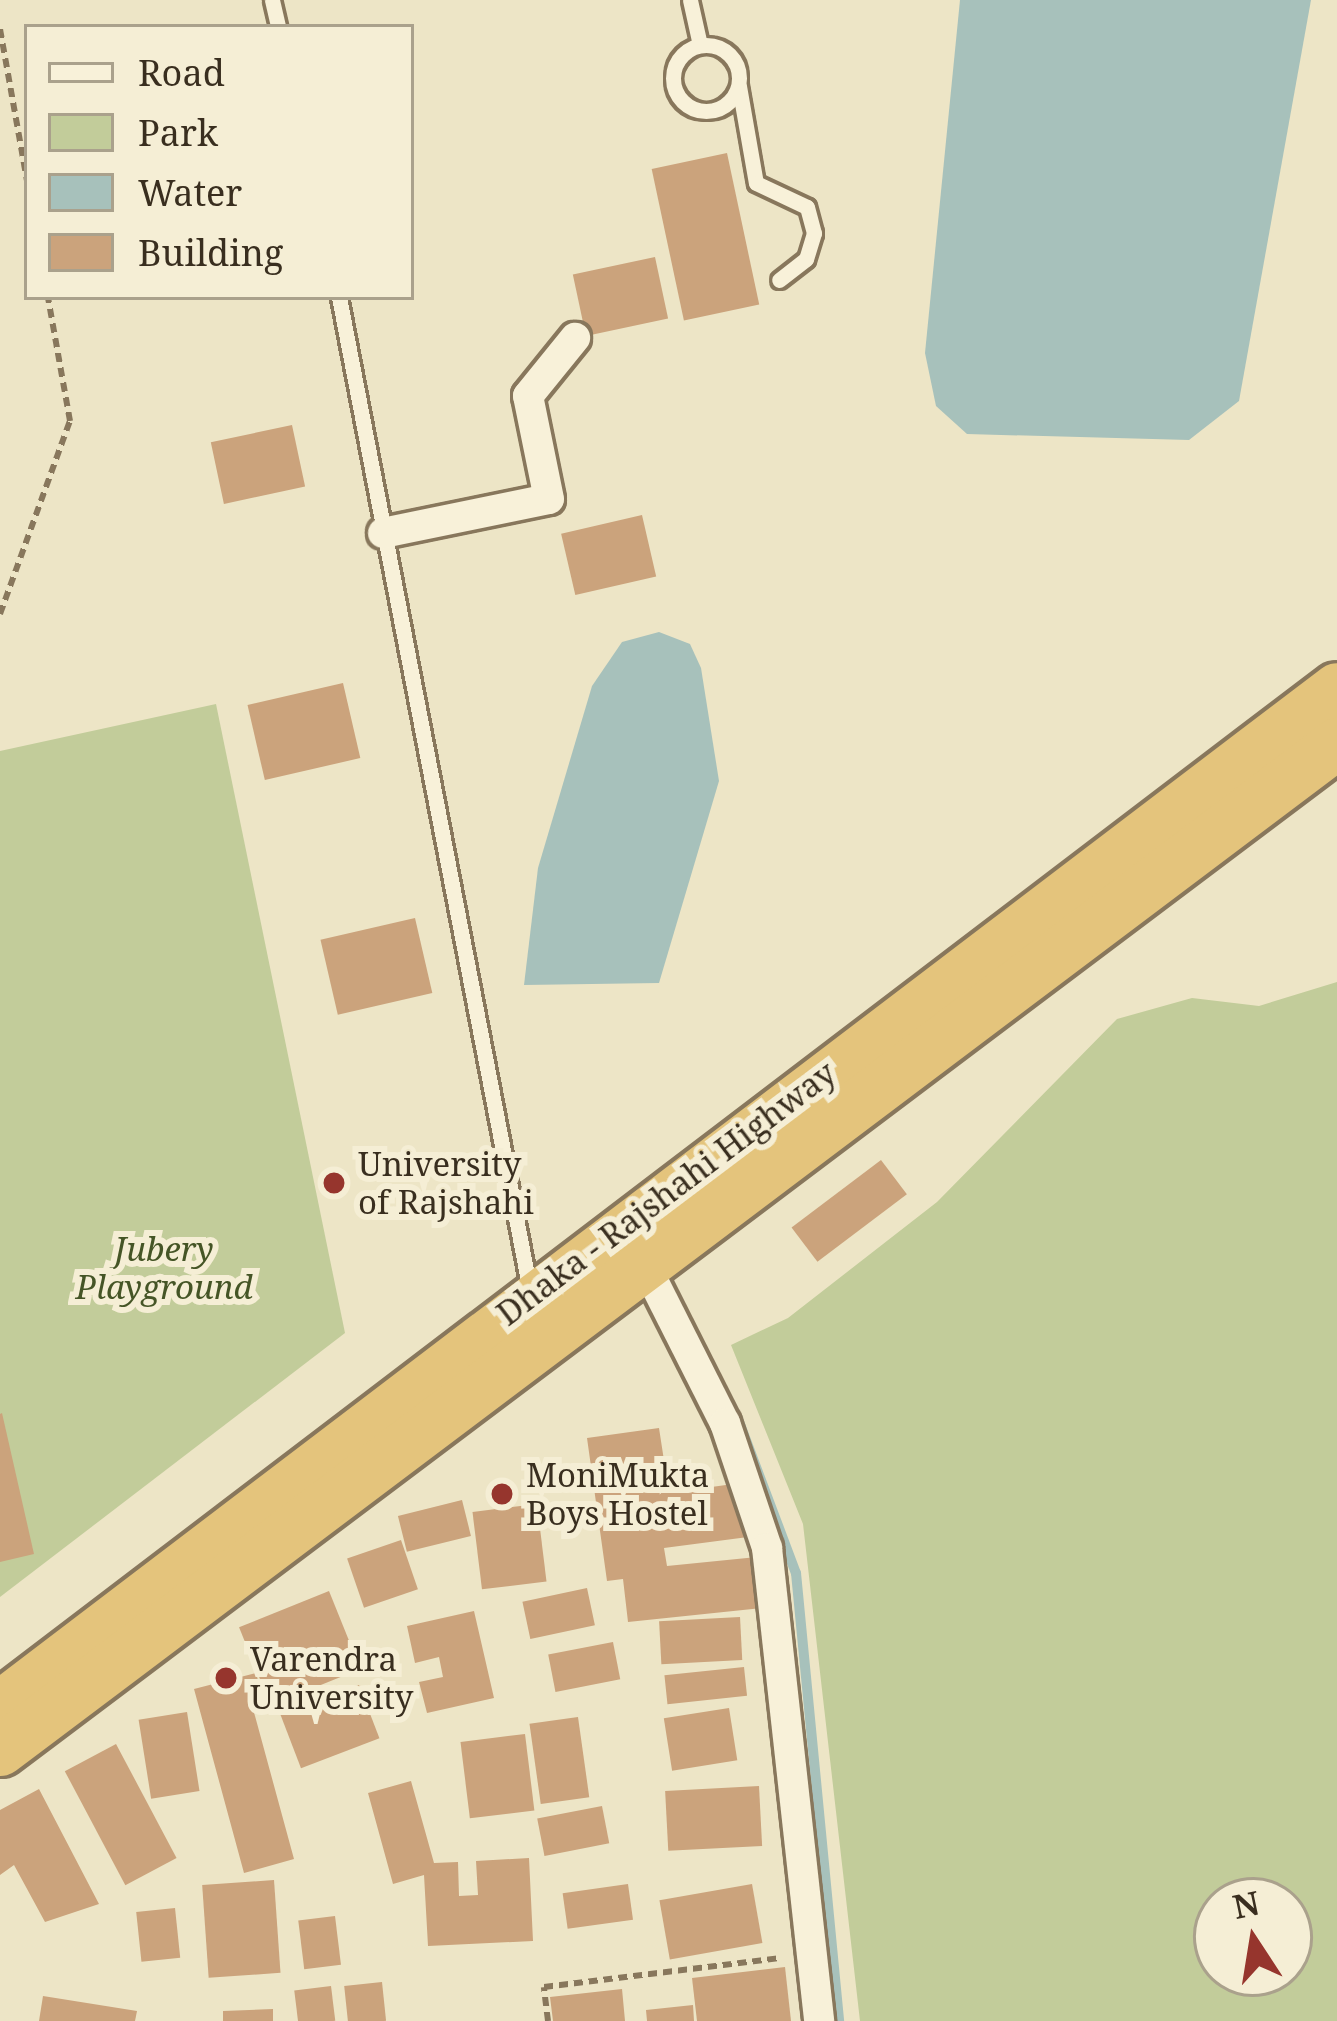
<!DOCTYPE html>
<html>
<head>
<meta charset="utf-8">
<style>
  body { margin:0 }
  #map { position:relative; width:1337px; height:2021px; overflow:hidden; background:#ede5c6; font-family:"Noto Serif",serif }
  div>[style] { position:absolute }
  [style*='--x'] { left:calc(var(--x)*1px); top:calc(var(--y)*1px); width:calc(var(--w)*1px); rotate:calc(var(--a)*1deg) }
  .green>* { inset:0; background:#c2cc9a }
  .water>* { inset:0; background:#a7c1bb }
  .stream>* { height:10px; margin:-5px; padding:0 5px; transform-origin:5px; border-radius:5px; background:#a7c1bb }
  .building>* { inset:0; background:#cba37c; transform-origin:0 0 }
  .path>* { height:6px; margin-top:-3px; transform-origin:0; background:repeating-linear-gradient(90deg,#88775c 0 9px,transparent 0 15px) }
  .roads { filter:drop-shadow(3px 0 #88775c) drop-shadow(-3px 0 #88775c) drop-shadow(0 3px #88775c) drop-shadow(0 -3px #88775c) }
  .service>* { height:15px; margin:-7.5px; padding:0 7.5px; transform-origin:7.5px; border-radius:7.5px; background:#f8f1d9 }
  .service>.ring { margin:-7.5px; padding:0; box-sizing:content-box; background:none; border:15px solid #f8f1d9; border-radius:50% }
  .minor>* { height:30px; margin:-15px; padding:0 15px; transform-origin:15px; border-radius:15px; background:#f8f1d9 }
  .trunk>* { height:51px; margin:-25.5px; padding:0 25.5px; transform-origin:25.5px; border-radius:25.5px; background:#e4c47c }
  .dots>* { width:33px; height:33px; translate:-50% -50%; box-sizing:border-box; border:6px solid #f5eed5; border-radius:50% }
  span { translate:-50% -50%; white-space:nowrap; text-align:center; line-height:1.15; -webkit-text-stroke:12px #f5eed5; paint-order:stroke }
  .poi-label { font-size:33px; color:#392e1f }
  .left { translate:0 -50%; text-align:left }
  .street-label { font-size:33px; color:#392e1f }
  .park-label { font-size:33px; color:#455526; font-style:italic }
  .legend { position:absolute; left:24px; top:24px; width:390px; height:276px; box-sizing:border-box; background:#f5eed5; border:3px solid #aaa18c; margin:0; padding:15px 21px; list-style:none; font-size:36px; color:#392e1f }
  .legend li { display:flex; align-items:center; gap:24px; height:60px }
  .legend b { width:60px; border:3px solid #aaa18c }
  .north { position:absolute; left:1193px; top:1877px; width:120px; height:120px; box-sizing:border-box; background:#f5eed5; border:3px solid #aaa18c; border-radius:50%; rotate:348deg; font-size:33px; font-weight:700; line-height:48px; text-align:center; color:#392e1f }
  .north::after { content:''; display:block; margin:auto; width:42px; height:54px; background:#96352d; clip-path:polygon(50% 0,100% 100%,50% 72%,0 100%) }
</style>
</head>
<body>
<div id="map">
  <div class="green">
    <i style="clip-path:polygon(216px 704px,345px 1333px,0 1597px,0 751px)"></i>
    <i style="clip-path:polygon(evenodd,1337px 982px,1337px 2021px,860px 2021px,803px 1524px,731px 1345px,788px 1318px,937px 1202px,1117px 1019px,1192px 998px,1259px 1006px,1337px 982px,1217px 1901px,1289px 1901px,1289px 1973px,1217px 1973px,1217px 1901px)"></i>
  </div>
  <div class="water">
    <i style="clip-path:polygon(960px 0,1311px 0,1239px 401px,1189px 440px,967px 434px,936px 406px,925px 353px)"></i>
    <i style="clip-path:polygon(659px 632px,690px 644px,701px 668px,719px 781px,659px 983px,524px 985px,538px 868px,592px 686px,622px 642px)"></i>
  </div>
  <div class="stream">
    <i style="--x:738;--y:1419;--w:165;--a:69.4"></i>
    <i style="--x:796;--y:1573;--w:450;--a:84.5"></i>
  </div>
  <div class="building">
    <i style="left:727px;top:153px;width:155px;height:77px;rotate:78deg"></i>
    <i style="left:655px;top:257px;width:63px;height:84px;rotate:78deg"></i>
    <i style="left:292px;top:425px;width:63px;height:83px;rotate:78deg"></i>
    <i style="left:642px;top:515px;width:63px;height:83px;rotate:77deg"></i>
    <i style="left:343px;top:683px;width:77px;height:98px;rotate:77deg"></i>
    <i style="left:415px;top:918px;width:77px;height:97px;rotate:77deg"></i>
    <i style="left:881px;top:1160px;width:43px;height:112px;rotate:53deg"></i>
    <i style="clip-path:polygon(2px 1413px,34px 1554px,0 1562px,0 1414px)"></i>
    <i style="clip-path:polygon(659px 1428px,669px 1493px,740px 1483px,748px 1537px,664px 1548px,667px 1566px,757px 1557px,762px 1608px,628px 1622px,623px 1579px,607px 1581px,587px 1438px)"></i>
    <i style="left:462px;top:1500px;width:37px;height:66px;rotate:76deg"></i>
    <i style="left:537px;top:1504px;width:78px;height:65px;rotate:83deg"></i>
    <i style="left:401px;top:1540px;width:52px;height:57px;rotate:71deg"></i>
    <i style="left:587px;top:1588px;width:38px;height:66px;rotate:78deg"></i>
    <i style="left:329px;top:1591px;width:84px;height:97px;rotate:68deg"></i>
    <i style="clip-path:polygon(474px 1611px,494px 1698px,427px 1713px,419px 1682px,443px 1677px,439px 1657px,415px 1663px,407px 1626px)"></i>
    <i style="left:740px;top:1617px;width:43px;height:81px;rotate:87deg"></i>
    <i style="left:613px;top:1642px;width:38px;height:66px;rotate:79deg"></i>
    <i style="left:744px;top:1667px;width:29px;height:80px;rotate:84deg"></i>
    <i style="clip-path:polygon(256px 1673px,264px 1702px,252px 1705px,294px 1859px,244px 1873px,194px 1689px)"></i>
    <i style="left:359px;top:1685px;width:57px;height:84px;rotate:69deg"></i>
    <i style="left:729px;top:1708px;width:53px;height:66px;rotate:81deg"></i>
    <i style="left:187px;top:1712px;width:80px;height:49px;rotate:81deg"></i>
    <i style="left:578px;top:1717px;width:81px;height:49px;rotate:82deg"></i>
    <i style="left:525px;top:1734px;width:77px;height:65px;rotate:83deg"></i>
    <i style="left:116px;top:1744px;width:129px;height:58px;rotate:62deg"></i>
    <i style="clip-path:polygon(411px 1781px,434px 1863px,458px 1862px,459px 1896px,478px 1895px,476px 1861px,529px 1858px,533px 1941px,428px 1946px,424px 1875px,393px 1884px,368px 1793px)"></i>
    <i style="left:759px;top:1786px;width:60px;height:94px;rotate:87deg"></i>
    <i style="clip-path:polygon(39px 1789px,99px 1904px,45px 1922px,14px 1865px,0 1875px,0 1810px)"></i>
    <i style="left:602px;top:1806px;width:38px;height:66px;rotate:79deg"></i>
    <i style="left:274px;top:1880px;width:93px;height:72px;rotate:86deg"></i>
    <i style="left:628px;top:1884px;width:36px;height:66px;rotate:82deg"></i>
    <i style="left:752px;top:1884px;width:60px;height:94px;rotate:80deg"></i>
    <i style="left:175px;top:1908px;width:50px;height:39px;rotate:84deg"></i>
    <i style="left:335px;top:1916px;width:49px;height:37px;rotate:83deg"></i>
    <i style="clip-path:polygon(785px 1967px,791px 2021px,697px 2021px,692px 1978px)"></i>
    <i style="left:382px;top:1982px;width:39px;height:38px;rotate:84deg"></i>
    <i style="left:331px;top:1986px;width:35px;height:37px;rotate:83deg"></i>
    <i style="clip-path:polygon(622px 1989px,625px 2021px,553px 2021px,550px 1997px)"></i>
    <i style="clip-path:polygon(43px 1996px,137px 2011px,135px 2021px,39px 2021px)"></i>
    <i style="clip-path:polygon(693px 2005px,694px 2021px,647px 2021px,646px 2010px)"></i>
    <i style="clip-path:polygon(273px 2009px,273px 2021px,223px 2021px,223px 2011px)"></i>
  </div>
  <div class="path">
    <i style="--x:0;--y:29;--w:154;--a:79.9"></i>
    <i style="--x:0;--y:614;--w:205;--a:-70.1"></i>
    <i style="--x:70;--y:421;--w:126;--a:-100.1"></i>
    <i style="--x:548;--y:2021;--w:34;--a:-97"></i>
    <i style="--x:544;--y:1987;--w:237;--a:-7"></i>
  </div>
  <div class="roads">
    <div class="service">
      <i style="--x:272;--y:0;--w:28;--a:77"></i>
      <i style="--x:690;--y:0;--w:46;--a:77.5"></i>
      <i class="ring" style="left:673px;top:45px;width:51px;height:51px"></i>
      <i style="--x:739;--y:86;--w:98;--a:80.1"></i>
      <i style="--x:756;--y:183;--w:56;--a:25.2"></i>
      <i style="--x:807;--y:207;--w:27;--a:75"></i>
      <i style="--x:814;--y:233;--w:27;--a:107"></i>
      <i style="--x:806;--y:259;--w:34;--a:142"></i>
      <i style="--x:339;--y:297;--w:1012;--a:79.12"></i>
    </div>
    <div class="minor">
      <i style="--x:383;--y:533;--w:169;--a:-11.6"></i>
      <i style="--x:549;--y:499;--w:105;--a:-101.5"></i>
      <i style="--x:528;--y:396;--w:75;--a:-51"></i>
      <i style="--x:638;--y:1251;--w:193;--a:63.2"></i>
      <i style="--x:725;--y:1423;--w:132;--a:71.4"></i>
      <i style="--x:767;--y:1548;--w:476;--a:83.7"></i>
    </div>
    <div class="trunk">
      <i style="--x:0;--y:1706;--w:1680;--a:-37.29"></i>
      <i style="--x:0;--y:1750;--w:1674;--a:-36.99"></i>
    </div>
  </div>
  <div class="dots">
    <i style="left:334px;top:1183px;background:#96352d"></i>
    <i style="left:502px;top:1494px;background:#96352d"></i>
    <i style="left:226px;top:1678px;background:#96352d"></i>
  </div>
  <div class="poi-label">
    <span class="left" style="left:358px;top:1183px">University<br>of Rajshahi</span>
    <span class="left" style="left:526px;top:1494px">MoniMukta<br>Boys Hostel</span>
    <span class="left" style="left:250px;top:1678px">Varendra<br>University</span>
  </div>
  <div class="street-label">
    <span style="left:666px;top:1193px;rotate:-37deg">Dhaka - Rajshahi Highway</span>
  </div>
  <div class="park-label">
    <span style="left:164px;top:1268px">Jubery<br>Playground</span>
  </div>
  <ul class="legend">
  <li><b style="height:15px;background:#f8f1d9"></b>Road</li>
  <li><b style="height:33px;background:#c2cc9a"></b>Park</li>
  <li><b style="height:33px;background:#a7c1bb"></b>Water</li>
  <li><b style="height:33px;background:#cba37c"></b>Building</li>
  </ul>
  <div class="north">N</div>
</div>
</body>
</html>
